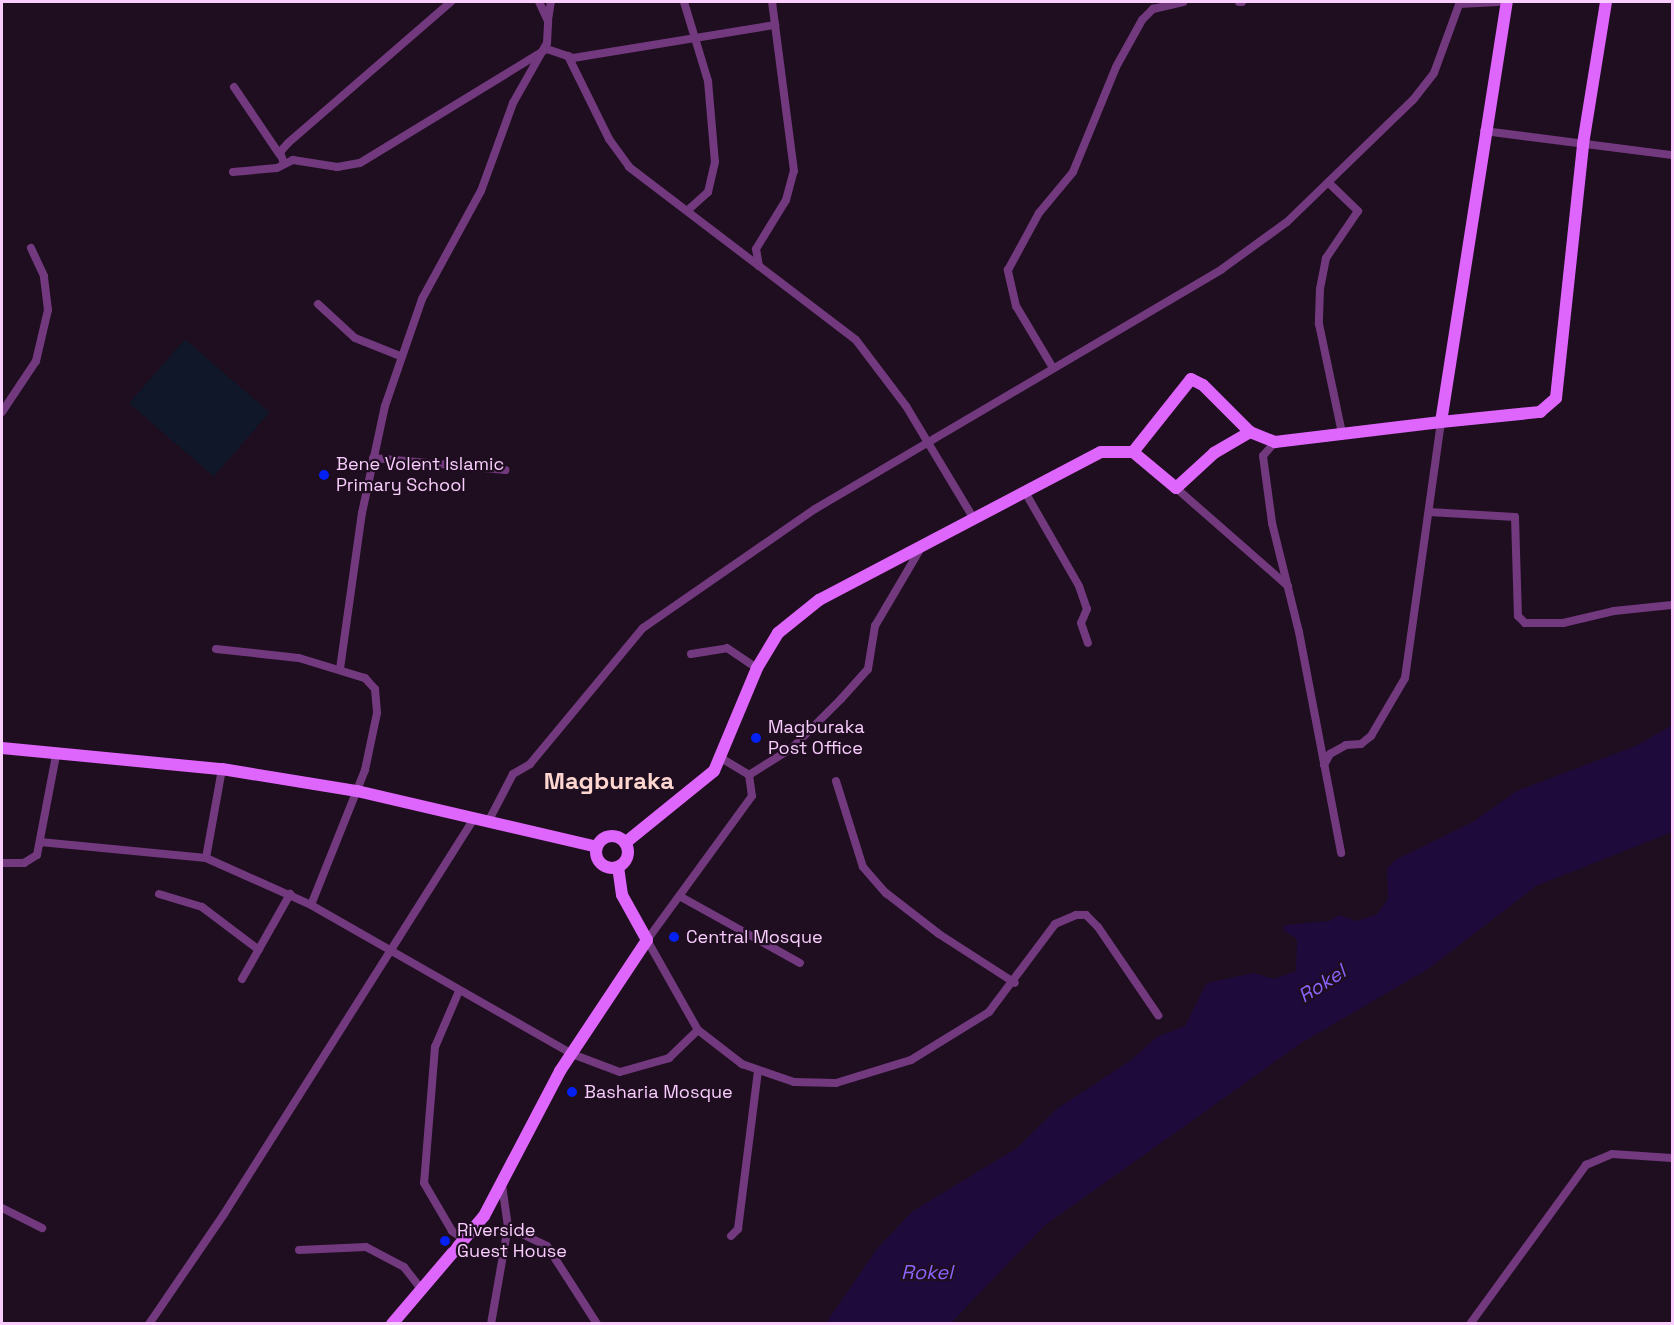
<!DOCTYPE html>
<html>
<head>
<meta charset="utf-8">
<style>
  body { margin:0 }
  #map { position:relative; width:1674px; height:1325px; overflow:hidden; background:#1f0d20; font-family:"Space Grotesk",sans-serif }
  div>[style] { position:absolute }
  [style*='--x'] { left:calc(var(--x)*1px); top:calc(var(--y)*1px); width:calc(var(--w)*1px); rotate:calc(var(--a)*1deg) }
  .green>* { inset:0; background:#101729; transform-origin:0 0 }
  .water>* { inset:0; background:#1f0a3c }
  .street>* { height:8px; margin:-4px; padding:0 4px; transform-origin:4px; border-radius:4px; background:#72397e }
  .secondary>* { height:12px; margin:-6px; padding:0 6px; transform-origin:6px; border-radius:6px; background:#df66fc }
  .secondary>.ring { margin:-6px; padding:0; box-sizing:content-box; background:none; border:12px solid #df66fc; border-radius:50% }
  .dots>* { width:16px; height:16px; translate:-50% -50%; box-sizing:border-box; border:3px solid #1f0d20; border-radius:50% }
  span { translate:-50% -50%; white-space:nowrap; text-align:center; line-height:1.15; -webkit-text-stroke:4.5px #1f0d20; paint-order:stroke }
  .poi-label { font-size:18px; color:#f9cdfe }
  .left { translate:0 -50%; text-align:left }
  .water-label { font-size:20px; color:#8a65fc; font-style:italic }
  .district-label { font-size:24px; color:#fed6cf; font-weight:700 }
  .frame { position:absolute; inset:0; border:3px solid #f9cdfe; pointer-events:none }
</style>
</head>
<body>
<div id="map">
  <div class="green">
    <i style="left:185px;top:339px;width:112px;height:85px;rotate:41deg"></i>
  </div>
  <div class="water">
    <i style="clip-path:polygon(1672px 725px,1672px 832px,1536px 886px,1428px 969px,1301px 1043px,1044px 1226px,951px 1323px,826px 1323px,877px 1249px,913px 1211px,1017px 1148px,1058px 1108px,1130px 1061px,1157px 1037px,1185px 1026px,1207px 983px,1254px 973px,1274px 979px,1296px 971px,1297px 939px,1283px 930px,1285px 925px,1329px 921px,1339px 915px,1357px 921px,1377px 914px,1388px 899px,1387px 869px,1395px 860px,1471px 823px,1517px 791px,1638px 745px)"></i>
  </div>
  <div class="street">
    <i style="--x:684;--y:2;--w:83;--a:73.1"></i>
    <i style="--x:708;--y:81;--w:81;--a:85.1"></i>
    <i style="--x:715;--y:162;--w:31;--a:103"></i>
    <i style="--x:708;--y:192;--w:25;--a:138"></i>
    <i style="--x:1239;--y:2;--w:3;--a:0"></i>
    <i style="--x:1459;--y:4;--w:39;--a:-3"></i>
    <i style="--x:548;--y:20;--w:18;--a:-81"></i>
    <i style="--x:568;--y:56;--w:93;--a:63.7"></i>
    <i style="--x:609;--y:139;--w:34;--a:54"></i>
    <i style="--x:629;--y:167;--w:285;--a:37.3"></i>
    <i style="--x:856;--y:340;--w:83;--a:52.9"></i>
    <i style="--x:906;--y:406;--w:132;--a:59"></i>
    <i style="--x:234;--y:87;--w:82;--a:55.9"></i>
    <i style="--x:1484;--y:131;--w:190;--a:7.3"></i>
    <i style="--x:284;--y:164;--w:13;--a:-108"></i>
    <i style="--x:280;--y:152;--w:12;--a:-48"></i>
    <i style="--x:288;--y:143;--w:216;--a:-40.9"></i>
    <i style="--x:233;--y:172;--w:44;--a:-5.2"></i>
    <i style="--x:277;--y:168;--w:18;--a:-27"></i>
    <i style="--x:293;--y:160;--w:45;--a:9"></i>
    <i style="--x:337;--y:167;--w:23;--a:-10"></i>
    <i style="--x:360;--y:163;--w:219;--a:-31.4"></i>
    <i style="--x:547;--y:49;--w:28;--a:19"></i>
    <i style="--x:573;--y:58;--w:205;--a:-9.3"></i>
    <i style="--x:1330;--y:184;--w:39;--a:44"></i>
    <i style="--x:1358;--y:211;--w:57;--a:124.2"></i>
    <i style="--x:1326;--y:258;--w:32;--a:101"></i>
    <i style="--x:1320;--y:289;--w:35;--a:92"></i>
    <i style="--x:1319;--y:324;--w:111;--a:78.1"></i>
    <i style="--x:759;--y:266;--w:17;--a:-100"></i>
    <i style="--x:756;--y:249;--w:57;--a:-58.5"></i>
    <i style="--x:786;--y:200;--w:30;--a:-75"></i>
    <i style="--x:794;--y:171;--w:170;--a:-97.4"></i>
    <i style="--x:318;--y:304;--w:50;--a:42.6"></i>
    <i style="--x:355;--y:338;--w:48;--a:21.8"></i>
    <i style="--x:1053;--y:368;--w:72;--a:-120.8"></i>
    <i style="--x:1016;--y:306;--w:37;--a:-103"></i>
    <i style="--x:1008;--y:270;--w:65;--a:-61.5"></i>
    <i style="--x:1039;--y:213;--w:53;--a:-50.3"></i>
    <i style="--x:1073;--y:172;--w:113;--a:-67.7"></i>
    <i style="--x:1116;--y:67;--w:54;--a:-61"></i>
    <i style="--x:1142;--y:20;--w:16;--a:-45"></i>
    <i style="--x:1153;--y:9;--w:31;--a:-13"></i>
    <i style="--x:2;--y:412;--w:61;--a:-56.3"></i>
    <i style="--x:36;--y:361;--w:52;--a:-76.8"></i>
    <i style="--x:48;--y:310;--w:34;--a:-97"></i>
    <i style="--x:44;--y:276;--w:31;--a:-115"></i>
    <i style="--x:1275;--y:442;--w:18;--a:131"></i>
    <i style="--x:1263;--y:456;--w:68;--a:82.3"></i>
    <i style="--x:1272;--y:523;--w:112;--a:76.1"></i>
    <i style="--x:1299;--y:632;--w:225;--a:79.2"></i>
    <i style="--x:373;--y:458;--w:133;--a:5.2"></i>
    <i style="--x:1176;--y:488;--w:149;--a:41.2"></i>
    <i style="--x:1025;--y:492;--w:108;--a:60.1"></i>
    <i style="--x:1079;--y:586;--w:24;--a:71"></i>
    <i style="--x:1087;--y:609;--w:15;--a:113"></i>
    <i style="--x:1081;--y:623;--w:21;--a:71"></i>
    <i style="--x:1429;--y:512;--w:86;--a:3.3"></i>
    <i style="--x:1515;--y:517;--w:99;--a:88.3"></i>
    <i style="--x:1518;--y:616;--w:10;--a:45"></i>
    <i style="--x:1525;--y:623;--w:38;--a:0"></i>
    <i style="--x:1563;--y:623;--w:52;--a:-13.2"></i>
    <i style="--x:1614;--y:611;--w:58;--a:-5.9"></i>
    <i style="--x:216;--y:649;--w:83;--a:6.2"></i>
    <i style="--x:299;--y:658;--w:69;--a:16.9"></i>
    <i style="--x:365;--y:678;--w:15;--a:48"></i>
    <i style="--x:375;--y:689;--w:24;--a:85"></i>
    <i style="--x:377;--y:713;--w:58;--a:101.9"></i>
    <i style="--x:365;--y:770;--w:145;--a:111.8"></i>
    <i style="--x:691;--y:654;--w:36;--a:-9"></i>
    <i style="--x:727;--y:648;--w:36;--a:34"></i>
    <i style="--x:340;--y:669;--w:158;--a:-82"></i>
    <i style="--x:362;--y:513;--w:109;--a:-77.9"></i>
    <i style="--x:385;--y:406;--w:113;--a:-70.9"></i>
    <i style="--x:422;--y:299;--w:123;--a:-61.4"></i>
    <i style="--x:481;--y:191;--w:94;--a:-70"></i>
    <i style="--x:513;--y:103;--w:69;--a:-60.5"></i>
    <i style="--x:547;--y:43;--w:22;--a:-87"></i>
    <i style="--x:548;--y:21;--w:21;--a:-115"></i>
    <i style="--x:721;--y:758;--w:33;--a:31"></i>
    <i style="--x:749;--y:775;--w:51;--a:-32.1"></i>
    <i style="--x:792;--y:748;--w:69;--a:-45"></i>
    <i style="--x:841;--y:699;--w:40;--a:-48"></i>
    <i style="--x:868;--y:669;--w:44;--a:-80.8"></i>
    <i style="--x:875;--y:626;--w:91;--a:-59.5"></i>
    <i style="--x:1324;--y:765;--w:13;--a:-61"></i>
    <i style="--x:1330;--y:754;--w:18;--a:-29"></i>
    <i style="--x:1346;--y:745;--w:15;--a:-4"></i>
    <i style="--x:1361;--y:744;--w:13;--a:-39"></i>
    <i style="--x:1371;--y:736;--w:67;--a:-59.6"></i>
    <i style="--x:1405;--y:678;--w:259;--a:-82"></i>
    <i style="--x:749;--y:775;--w:21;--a:82"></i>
    <i style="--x:752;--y:796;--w:178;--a:126.1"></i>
    <i style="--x:647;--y:940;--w:103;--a:60.5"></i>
    <i style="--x:698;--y:1030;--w:56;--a:37.7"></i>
    <i style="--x:742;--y:1064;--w:55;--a:19.1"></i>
    <i style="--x:794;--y:1082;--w:42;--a:1.4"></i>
    <i style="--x:836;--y:1083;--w:78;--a:-17"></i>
    <i style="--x:911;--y:1060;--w:92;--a:-31.6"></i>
    <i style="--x:989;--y:1012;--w:110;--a:-53.1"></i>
    <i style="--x:1055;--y:924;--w:23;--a:-23"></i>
    <i style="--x:1076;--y:915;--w:10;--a:0"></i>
    <i style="--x:1086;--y:915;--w:17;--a:45"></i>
    <i style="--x:1098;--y:927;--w:107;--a:55.7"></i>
    <i style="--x:836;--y:781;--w:90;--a:72.6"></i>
    <i style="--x:863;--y:867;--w:35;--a:49"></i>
    <i style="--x:886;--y:893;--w:67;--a:37.7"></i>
    <i style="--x:939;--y:934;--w:90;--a:32.8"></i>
    <i style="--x:488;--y:822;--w:54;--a:-62.5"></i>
    <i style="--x:513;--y:774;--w:20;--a:-30"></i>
    <i style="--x:530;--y:764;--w:177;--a:-50.3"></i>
    <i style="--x:643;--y:628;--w:209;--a:-34.7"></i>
    <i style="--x:815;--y:509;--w:472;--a:-30.5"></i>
    <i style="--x:1222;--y:269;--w:80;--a:-35.9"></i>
    <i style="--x:1287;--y:222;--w:175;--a:-44.1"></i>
    <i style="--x:1413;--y:100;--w:34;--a:-52"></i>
    <i style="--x:1434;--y:73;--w:76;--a:-69.9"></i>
    <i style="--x:40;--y:842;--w:167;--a:5.5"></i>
    <i style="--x:206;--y:858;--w:115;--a:24.1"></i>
    <i style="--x:311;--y:905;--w:301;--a:29.7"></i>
    <i style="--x:572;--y:1054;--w:51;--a:20.6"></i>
    <i style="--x:620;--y:1072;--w:51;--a:-15.9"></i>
    <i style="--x:669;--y:1058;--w:40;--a:-44"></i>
    <i style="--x:206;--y:858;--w:90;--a:-79.8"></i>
    <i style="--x:2;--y:863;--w:22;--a:0"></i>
    <i style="--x:24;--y:863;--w:15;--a:-32"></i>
    <i style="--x:37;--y:855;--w:102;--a:-79.2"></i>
    <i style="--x:159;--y:894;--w:45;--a:16.8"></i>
    <i style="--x:202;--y:907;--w:71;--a:37"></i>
    <i style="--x:681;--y:897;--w:136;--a:29"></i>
    <i style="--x:242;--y:979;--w:98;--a:-60.5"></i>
    <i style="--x:459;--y:991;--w:61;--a:113.2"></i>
    <i style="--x:435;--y:1047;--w:136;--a:94.6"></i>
    <i style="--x:424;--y:1183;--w:56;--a:59.7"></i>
    <i style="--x:452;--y:1231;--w:16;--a:35"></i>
    <i style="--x:2;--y:1208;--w:45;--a:26.6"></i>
    <i style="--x:508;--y:1227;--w:43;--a:26"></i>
    <i style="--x:547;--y:1246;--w:93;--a:57.3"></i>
    <i style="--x:731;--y:1236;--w:10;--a:-45"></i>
    <i style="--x:738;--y:1229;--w:159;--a:-82.8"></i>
    <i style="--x:299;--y:1250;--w:67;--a:-2.6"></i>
    <i style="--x:366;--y:1247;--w:43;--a:27.8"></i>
    <i style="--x:404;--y:1267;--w:28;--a:52"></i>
    <i style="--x:149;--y:1324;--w:133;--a:-55.7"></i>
    <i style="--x:224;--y:1214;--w:466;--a:-57.7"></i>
    <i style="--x:491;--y:1324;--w:98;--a:-80.1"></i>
    <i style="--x:508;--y:1227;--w:42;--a:-98.1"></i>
    <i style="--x:1470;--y:1324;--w:197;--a:-53.9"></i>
    <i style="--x:1586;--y:1165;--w:28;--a:-23"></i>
    <i style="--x:1612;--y:1154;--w:60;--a:3.8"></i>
  </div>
  <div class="secondary">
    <i style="--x:1441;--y:422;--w:100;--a:-5.8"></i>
    <i style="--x:1540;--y:412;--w:21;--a:-41"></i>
    <i style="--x:1556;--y:398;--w:255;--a:-83.9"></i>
    <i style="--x:1583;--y:144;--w:144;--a:-80.8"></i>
    <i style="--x:1133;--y:452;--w:93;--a:-51.5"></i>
    <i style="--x:1191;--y:379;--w:13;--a:27"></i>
    <i style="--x:1203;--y:385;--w:66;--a:45"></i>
    <i style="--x:1250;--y:432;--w:27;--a:22"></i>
    <i style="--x:1275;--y:442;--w:167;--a:-6.9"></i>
    <i style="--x:1441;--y:422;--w:425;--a:-81.1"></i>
    <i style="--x:2;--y:748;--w:221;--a:5.5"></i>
    <i style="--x:222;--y:769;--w:137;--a:9.3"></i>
    <i style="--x:357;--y:791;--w:246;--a:13.1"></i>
    <i class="ring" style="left:596px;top:836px;width:20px;height:20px"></i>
    <i style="--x:625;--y:843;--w:114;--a:-39"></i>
    <i style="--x:714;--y:771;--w:112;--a:-67.3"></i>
    <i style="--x:757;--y:668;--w:41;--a:-59"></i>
    <i style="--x:778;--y:633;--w:53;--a:-38.8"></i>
    <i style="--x:819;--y:600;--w:318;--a:-27.7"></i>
    <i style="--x:1101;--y:452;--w:32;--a:0"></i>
    <i style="--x:1133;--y:452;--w:56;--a:39.9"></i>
    <i style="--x:1176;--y:488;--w:52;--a:-42.6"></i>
    <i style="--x:1214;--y:453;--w:42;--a:-30.3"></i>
    <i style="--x:392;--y:1324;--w:142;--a:-49.6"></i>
    <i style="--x:484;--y:1216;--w:164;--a:-62.3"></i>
    <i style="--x:560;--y:1071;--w:157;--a:-56.4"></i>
    <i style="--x:647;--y:940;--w:51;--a:-119.1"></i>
    <i style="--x:622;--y:895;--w:28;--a:-98"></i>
  </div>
  <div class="dots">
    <i style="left:324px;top:475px;background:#0420f2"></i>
    <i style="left:756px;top:738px;background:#0420f2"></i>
    <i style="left:674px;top:937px;background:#0420f2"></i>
    <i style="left:572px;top:1092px;background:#0420f2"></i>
    <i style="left:445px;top:1241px;background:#0420f2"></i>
  </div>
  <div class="poi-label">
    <span class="left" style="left:336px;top:475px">Bene Volent Islamic<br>Primary School</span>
    <span class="left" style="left:768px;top:738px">Magburaka<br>Post Office</span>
    <span class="left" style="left:686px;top:937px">Central Mosque</span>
    <span class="left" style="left:584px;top:1092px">Basharia Mosque</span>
    <span class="left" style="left:457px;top:1241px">Riverside<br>Guest House</span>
  </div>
  <div class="water-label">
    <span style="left:1322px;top:984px;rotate:-33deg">Rokel</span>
    <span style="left:927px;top:1272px">Rokel</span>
  </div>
  <div class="district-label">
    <span style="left:609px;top:781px">Magburaka</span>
  </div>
  <div class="frame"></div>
</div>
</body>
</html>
